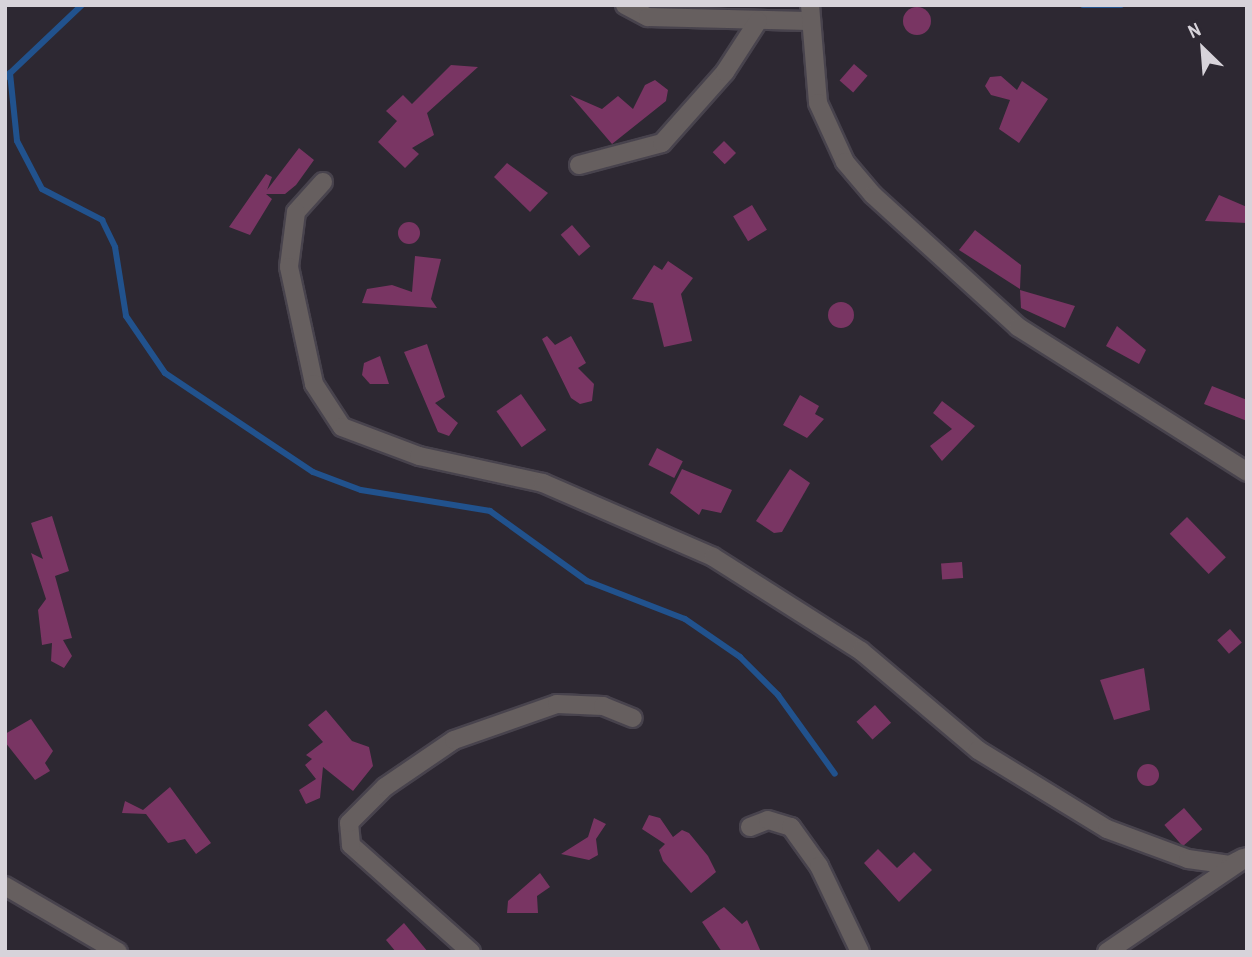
<!DOCTYPE html>
<html>
<head>
<meta charset="utf-8">
<style>
  body { margin:0 }
  #map { position:relative; width:1252px; height:957px; overflow:hidden; background:#2d2832; font-family:"Archivo Narrow",sans-serif }
  div>[style] { position:absolute }
  [style*='--x'] { left:calc(var(--x)*1px); top:calc(var(--y)*1px); width:calc(var(--w)*1px); rotate:calc(var(--a)*1deg) }
  .stream>* { height:6px; margin:-3px; padding:0 3px; transform-origin:3px; border-radius:3px; background:#21528d }
  .building>* { inset:0; background:#793563; transform-origin:0 0 }
  .round { border-radius:50% }
  .roads { filter:drop-shadow(2px 0 #48434d) drop-shadow(-2px 0 #48434d) drop-shadow(0 2px #48434d) drop-shadow(0 -2px #48434d) }
  .minor>* { height:18px; margin:-9px; padding:0 9px; transform-origin:9px; border-radius:9px; background:#665f5f }
  .tertiary>* { height:18px; margin:-9px; padding:0 9px; transform-origin:9px; border-radius:9px; background:#665f5f }
  span { translate:-50% -50%; white-space:nowrap; text-align:center; line-height:1.15; -webkit-text-stroke:5px #2d2832; paint-order:stroke }
  .frame { position:absolute; inset:0; border:7px solid #d7d3da; pointer-events:none }
  .north { position:absolute; left:1168px; top:14px; width:70px; height:70px; -webkit-text-stroke:5px #2d2832; paint-order:stroke; rotate:335deg; font-size:19px; font-weight:700; line-height:28px; text-align:center; color:#d7d3da }
  .north::after { content:''; display:block; margin:auto; width:24px; height:32px; background:#d7d3da; clip-path:polygon(50% 0,100% 100%,50% 72%,0 100%) }
</style>
</head>
<body>
<div id="map">
  <div class="stream">
    <i style="--x:1083;--y:5;--w:38;--a:0"></i>
    <i style="--x:10;--y:73;--w:68;--a:84.1"></i>
    <i style="--x:17;--y:141;--w:54;--a:62.5"></i>
    <i style="--x:42;--y:189;--w:68;--a:27.3"></i>
    <i style="--x:102;--y:220;--w:30;--a:64"></i>
    <i style="--x:115;--y:247;--w:70;--a:80.9"></i>
    <i style="--x:126;--y:316;--w:69;--a:55.6"></i>
    <i style="--x:165;--y:373;--w:178;--a:33.8"></i>
    <i style="--x:313;--y:472;--w:51;--a:20.6"></i>
    <i style="--x:361;--y:490;--w:131;--a:9.2"></i>
    <i style="--x:490;--y:511;--w:120;--a:35.8"></i>
    <i style="--x:587;--y:581;--w:105;--a:21.2"></i>
    <i style="--x:685;--y:619;--w:67;--a:34.6"></i>
    <i style="--x:740;--y:657;--w:54;--a:45"></i>
    <i style="--x:778;--y:695;--w:97;--a:54.2"></i>
    <i style="--x:5;--y:78;--w:106;--a:-43.5"></i>
  </div>
  <div class="building">
    <i class="round" style="left:903px;top:7px;width:28px;height:28px"></i>
    <i style="left:854px;top:64px;width:18px;height:22px;rotate:41deg"></i>
    <i style="clip-path:polygon(451px 65px,478px 67px,427px 113px,434px 135px,412px 148px,419px 154px,405px 168px,378px 142px,397px 121px,386px 111px,403px 95px,412px 104px)"></i>
    <i style="clip-path:polygon(1001px 76px,1017px 90px,1022px 81px,1048px 99px,1019px 143px,999px 129px,1010px 100px,991px 95px,985px 86px,990px 77px)"></i>
    <i style="clip-path:polygon(655px 80px,668px 90px,666px 101px,612px 144px,570px 95px,602px 109px,618px 96px,633px 109px,645px 85px)"></i>
    <i style="left:724px;top:141px;width:17px;height:16px;rotate:45deg"></i>
    <i style="clip-path:polygon(299px 148px,314px 160px,296px 185px,285px 194px,266px 194px,272px 199px,250px 235px,229px 227px,266px 174px,272px 177px,267px 190px)"></i>
    <i style="clip-path:polygon(507px 163px,548px 193px,530px 212px,494px 177px)"></i>
    <i style="clip-path:polygon(1219px 195px,1247px 207px,1247px 223px,1205px 221px)"></i>
    <i style="left:752px;top:205px;width:29px;height:22px;rotate:59deg"></i>
    <i class="round" style="left:398px;top:222px;width:22px;height:22px"></i>
    <i style="left:572px;top:225px;width:28px;height:15px;rotate:49deg"></i>
    <i style="clip-path:polygon(975px 230px,1021px 265px,1020px 289px,959px 250px)"></i>
    <i style="clip-path:polygon(415px 256px,441px 259px,431px 299px,437px 308px,362px 303px,367px 289px,392px 285px,412px 292px)"></i>
    <i style="clip-path:polygon(668px 261px,693px 278px,681px 294px,692px 341px,664px 347px,653px 303px,632px 299px,654px 265px,662px 270px)"></i>
    <i style="clip-path:polygon(1020px 290px,1075px 306px,1065px 328px,1021px 308px)"></i>
    <i class="round" style="left:828px;top:302px;width:26px;height:26px"></i>
    <i style="clip-path:polygon(1117px 326px,1146px 350px,1139px 364px,1106px 346px)"></i>
    <i style="clip-path:polygon(547px 336px,555px 345px,571px 336px,586px 363px,578px 368px,594px 384px,592px 401px,580px 404px,571px 398px,542px 339px)"></i>
    <i style="clip-path:polygon(427px 344px,445px 397px,435px 403px,458px 423px,449px 436px,438px 432px,404px 352px)"></i>
    <i style="clip-path:polygon(380px 356px,389px 384px,370px 384px,362px 375px,364px 363px)"></i>
    <i style="clip-path:polygon(1212px 386px,1247px 400px,1247px 421px,1204px 404px)"></i>
    <i style="left:521px;top:394px;width:44px;height:30px;rotate:55deg"></i>
    <i style="clip-path:polygon(800px 395px,819px 406px,815px 414px,824px 419px,807px 438px,783px 425px)"></i>
    <i style="clip-path:polygon(942px 401px,975px 426px,942px 461px,930px 446px,952px 429px,933px 413px)"></i>
    <i style="left:657px;top:448px;width:29px;height:19px;rotate:27deg"></i>
    <i style="clip-path:polygon(682px 469px,732px 490px,721px 513px,702px 509px,699px 515px,670px 493px)"></i>
    <i style="clip-path:polygon(790px 469px,810px 483px,782px 532px,774px 533px,756px 521px)"></i>
    <i style="clip-path:polygon(52px 516px,69px 571px,55px 576px,72px 638px,63px 640px,72px 656px,64px 668px,51px 661px,52px 643px,42px 645px,38px 610px,46px 599px,31px 553px,43px 559px,31px 523px)"></i>
    <i style="left:1187px;top:517px;width:56px;height:24px;rotate:46deg"></i>
    <i style="left:962px;top:562px;width:16px;height:21px;rotate:86deg"></i>
    <i style="left:1230px;top:629px;width:18px;height:17px;rotate:49deg"></i>
    <i style="clip-path:polygon(1144px 668px,1150px 710px,1114px 720px,1100px 680px)"></i>
    <i style="left:875px;top:705px;width:24px;height:25px;rotate:48deg"></i>
    <i style="clip-path:polygon(326px 710px,352px 741px,369px 747px,373px 766px,353px 791px,323px 767px,320px 798px,306px 804px,299px 790px,316px 779px,305px 765px,312px 759px,306px 755px,323px 742px,308px 725px)"></i>
    <i style="clip-path:polygon(31px 719px,53px 751px,45px 763px,50px 771px,35px 780px,5px 742px,5px 734px)"></i>
    <i class="round" style="left:1137px;top:764px;width:22px;height:22px"></i>
    <i style="clip-path:polygon(170px 787px,211px 843px,196px 854px,185px 839px,168px 843px,146px 814px,122px 813px,125px 801px,143px 810px)"></i>
    <i style="left:1184px;top:808px;width:28px;height:26px;rotate:49deg"></i>
    <i style="clip-path:polygon(649px 815px,660px 818px,673px 837px,682px 830px,689px 833px,708px 856px,716px 872px,691px 893px,663px 861px,659px 850px,665px 844px,642px 829px)"></i>
    <i style="clip-path:polygon(594px 818px,606px 824px,596px 839px,598px 855px,589px 860px,561px 854px,588px 837px)"></i>
    <i style="clip-path:polygon(878px 849px,897px 868px,914px 852px,932px 870px,899px 902px,864px 863px)"></i>
    <i style="clip-path:polygon(540px 873px,550px 887px,537px 896px,538px 913px,507px 913px,508px 901px)"></i>
    <i style="clip-path:polygon(724px 907px,742px 924px,747px 920px,761px 952px,722px 952px,702px 922px)"></i>
    <i style="clip-path:polygon(404px 923px,428px 952px,396px 952px,386px 940px)"></i>
  </div>
  <div class="roads">
    <div class="minor">
      <i style="--x:625;--y:5;--w:26;--a:28"></i>
      <i style="--x:648;--y:17;--w:160;--a:1.4"></i>
      <i style="--x:810;--y:5;--w:98;--a:85.3"></i>
      <i style="--x:818;--y:103;--w:65;--a:65.4"></i>
      <i style="--x:845;--y:162;--w:43;--a:49.7"></i>
      <i style="--x:873;--y:195;--w:196;--a:42.3"></i>
      <i style="--x:1018;--y:327;--w:271;--a:32.3"></i>
      <i style="--x:579;--y:165;--w:86;--a:-14.8"></i>
      <i style="--x:662;--y:143;--w:95;--a:-48.4"></i>
      <i style="--x:725;--y:72;--w:61;--a:-57.1"></i>
      <i style="--x:323;--y:182;--w:40;--a:132"></i>
      <i style="--x:296;--y:212;--w:55;--a:97.3"></i>
      <i style="--x:289;--y:267;--w:120;--a:77.9"></i>
      <i style="--x:314;--y:384;--w:51;--a:56.9"></i>
      <i style="--x:342;--y:427;--w:82;--a:20.6"></i>
      <i style="--x:419;--y:456;--w:127;--a:12.3"></i>
      <i style="--x:543;--y:483;--w:185;--a:23.5"></i>
      <i style="--x:713;--y:557;--w:175;--a:32.4"></i>
      <i style="--x:861;--y:651;--w:153;--a:40.2"></i>
      <i style="--x:978;--y:750;--w:151;--a:31.5"></i>
      <i style="--x:1107;--y:829;--w:86;--a:20.3"></i>
      <i style="--x:1188;--y:859;--w:42;--a:8.1"></i>
      <i style="--x:1230;--y:865;--w:15;--a:-28"></i>
      <i style="--x:750;--y:827;--w:19;--a:-21"></i>
      <i style="--x:768;--y:820;--w:24;--a:17"></i>
      <i style="--x:791;--y:827;--w:48;--a:54.3"></i>
      <i style="--x:819;--y:866;--w:95;--a:64.5"></i>
      <i style="--x:5;--y:886;--w:131;--a:30.3"></i>
      <i style="--x:471;--y:952;--w:161;--a:-138.3"></i>
      <i style="--x:351;--y:845;--w:22;--a:-95"></i>
      <i style="--x:349;--y:823;--w:51;--a:-45"></i>
      <i style="--x:385;--y:787;--w:83;--a:-34.3"></i>
      <i style="--x:454;--y:740;--w:109;--a:-19.3"></i>
      <i style="--x:557;--y:704;--w:46;--a:2.5"></i>
      <i style="--x:603;--y:706;--w:32;--a:22"></i>
    </div>
    <div class="tertiary">
      <i style="--x:1107;--y:952;--w:169;--a:-34.2"></i>
    </div>
  </div>
  <div class="frame"></div>
  <div class="north">N</div>
</div>
</body>
</html>
